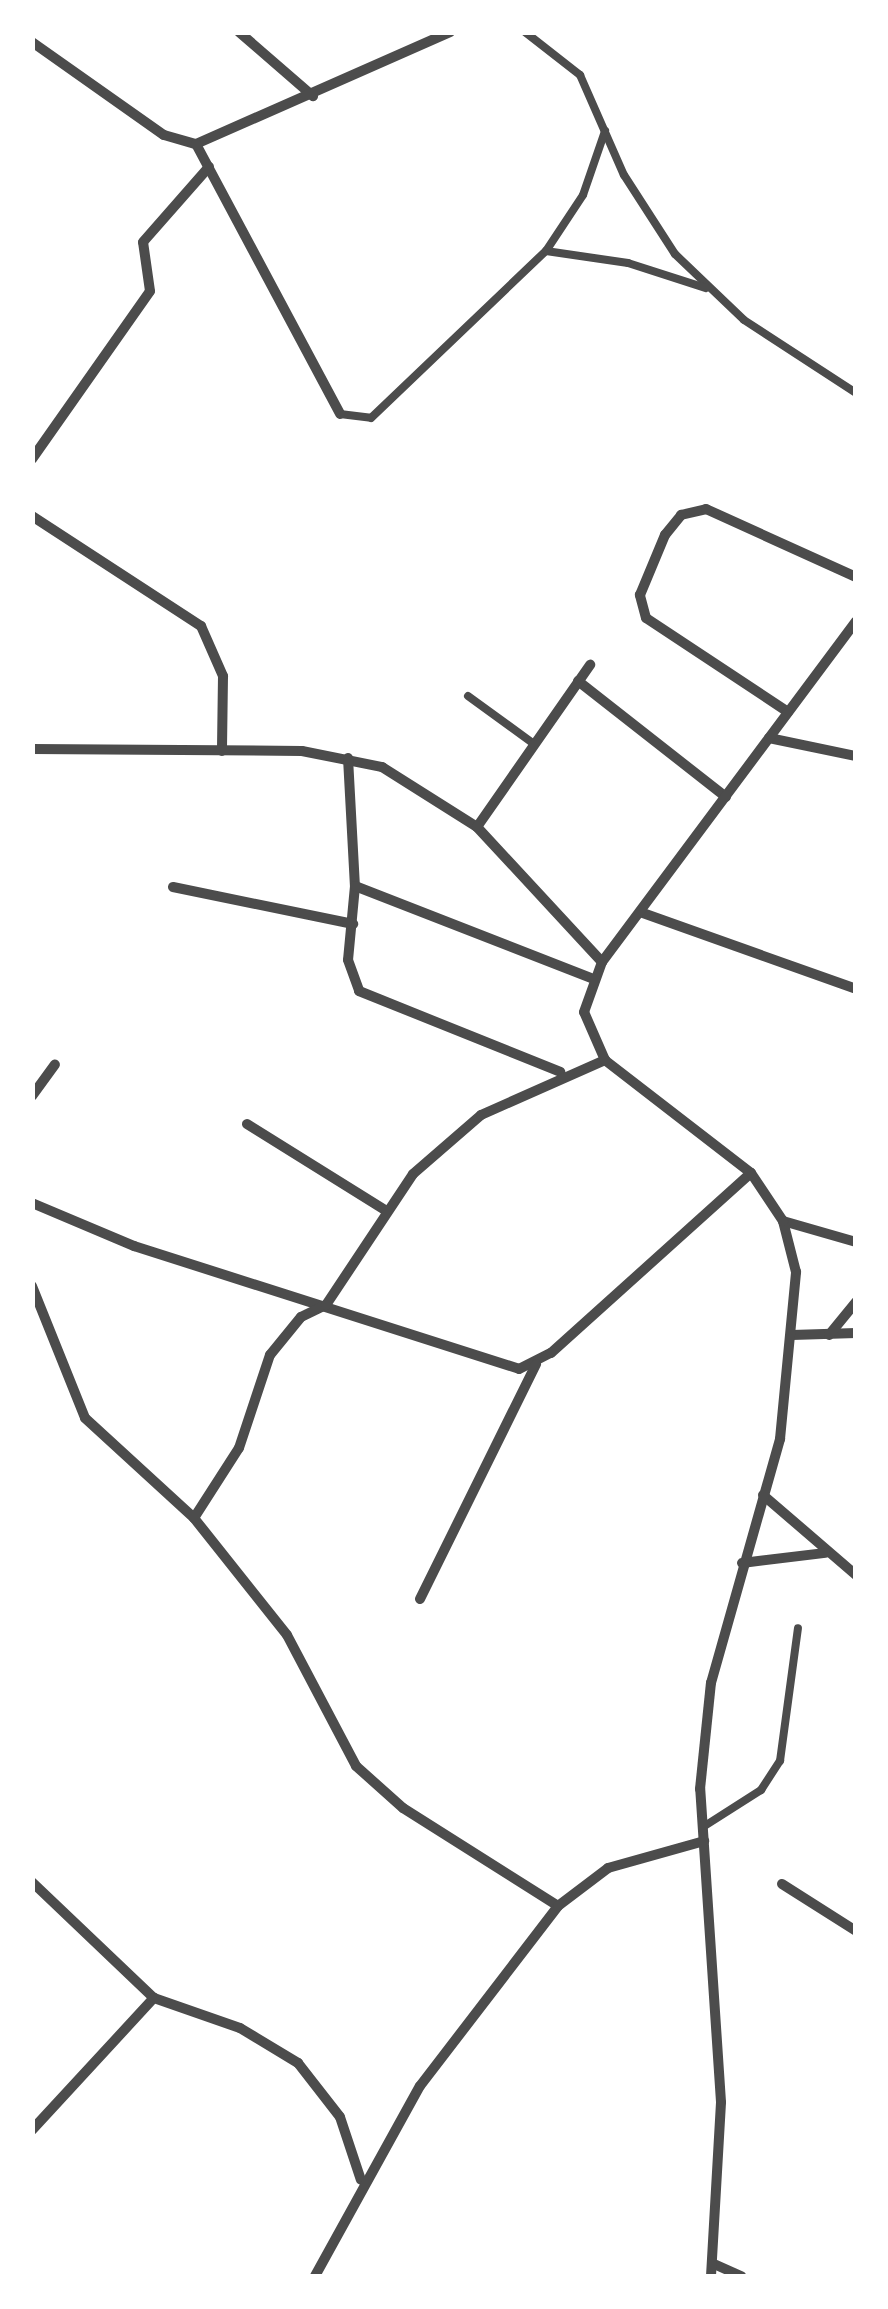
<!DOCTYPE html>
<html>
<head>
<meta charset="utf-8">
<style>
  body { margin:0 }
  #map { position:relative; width:888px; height:2309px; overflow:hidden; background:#fff; font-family:"Work Sans",sans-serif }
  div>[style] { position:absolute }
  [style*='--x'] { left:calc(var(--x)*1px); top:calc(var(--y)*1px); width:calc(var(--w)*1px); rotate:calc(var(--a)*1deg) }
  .service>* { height:8px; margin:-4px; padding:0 4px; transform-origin:4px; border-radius:4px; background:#4c4c4c }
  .minor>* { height:10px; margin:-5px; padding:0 5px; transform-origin:5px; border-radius:5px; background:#4c4c4c }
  span { translate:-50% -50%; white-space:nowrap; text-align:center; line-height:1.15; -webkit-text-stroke:8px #fff; paint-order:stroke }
  .frame { position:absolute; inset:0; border:35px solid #fff; pointer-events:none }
</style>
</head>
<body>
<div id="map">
  <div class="service">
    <i style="--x:525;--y:32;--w:70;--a:38"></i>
    <i style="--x:580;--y:75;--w:109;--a:66.3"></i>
    <i style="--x:624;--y:175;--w:94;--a:57.2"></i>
    <i style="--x:675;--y:254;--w:95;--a:43.7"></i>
    <i style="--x:744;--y:320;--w:134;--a:33.1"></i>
    <i style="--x:546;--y:251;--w:83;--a:8.3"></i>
    <i style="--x:628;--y:263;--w:82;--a:17.8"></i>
    <i style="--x:340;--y:414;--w:31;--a:7"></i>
    <i style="--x:371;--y:418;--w:242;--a:-43.7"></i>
    <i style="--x:546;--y:251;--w:67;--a:-56.5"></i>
    <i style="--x:583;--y:195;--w:68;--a:-71"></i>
    <i style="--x:468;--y:696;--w:82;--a:36"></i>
    <i style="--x:703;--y:1827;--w:69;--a:-32.5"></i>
    <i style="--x:761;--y:1790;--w:35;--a:-57"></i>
    <i style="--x:780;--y:1761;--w:134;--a:-82.3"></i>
  </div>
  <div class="minor">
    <i style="--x:239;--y:32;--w:98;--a:40.9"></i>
    <i style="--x:32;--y:42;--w:161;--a:35.2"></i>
    <i style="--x:164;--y:135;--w:33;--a:16"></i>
    <i style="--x:196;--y:144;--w:278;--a:-23.8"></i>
    <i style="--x:196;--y:144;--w:306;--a:61.9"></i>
    <i style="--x:32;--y:459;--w:205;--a:-54.9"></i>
    <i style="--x:150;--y:291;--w:49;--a:-98.1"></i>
    <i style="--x:143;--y:242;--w:100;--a:-48.7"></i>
    <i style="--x:32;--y:516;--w:202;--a:33.1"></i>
    <i style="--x:201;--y:626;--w:55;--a:66.3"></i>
    <i style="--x:223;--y:676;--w:75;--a:90.8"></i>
    <i style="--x:578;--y:681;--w:188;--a:38.1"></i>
    <i style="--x:788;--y:712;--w:170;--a:-146.5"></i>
    <i style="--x:646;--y:618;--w:24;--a:-105"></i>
    <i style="--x:640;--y:595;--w:65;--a:-67.4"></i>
    <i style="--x:665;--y:535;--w:26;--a:-51"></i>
    <i style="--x:681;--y:515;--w:26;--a:-13"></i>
    <i style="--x:706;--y:509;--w:165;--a:24.4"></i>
    <i style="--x:769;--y:738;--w:89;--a:11.7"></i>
    <i style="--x:32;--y:749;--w:270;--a:0.4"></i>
    <i style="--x:302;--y:751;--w:82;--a:11.3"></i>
    <i style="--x:382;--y:767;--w:112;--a:32.3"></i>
    <i style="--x:477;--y:827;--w:184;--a:47.2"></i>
    <i style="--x:348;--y:758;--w:128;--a:86.9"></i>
    <i style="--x:355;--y:886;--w:74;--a:95.4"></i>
    <i style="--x:348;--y:960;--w:33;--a:70"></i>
    <i style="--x:359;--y:991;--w:217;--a:21.9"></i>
    <i style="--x:477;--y:827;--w:198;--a:-55.1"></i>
    <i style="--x:355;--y:886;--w:253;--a:21.3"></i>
    <i style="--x:173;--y:887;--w:184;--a:11.6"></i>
    <i style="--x:640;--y:912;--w:229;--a:19.6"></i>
    <i style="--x:32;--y:1096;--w:39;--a:-54"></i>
    <i style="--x:247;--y:1124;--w:163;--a:31.9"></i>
    <i style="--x:32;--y:1203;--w:111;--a:22.9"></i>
    <i style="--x:134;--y:1246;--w:404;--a:17.7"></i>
    <i style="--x:519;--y:1369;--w:36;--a:-27"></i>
    <i style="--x:551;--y:1353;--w:269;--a:-42"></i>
    <i style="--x:783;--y:1221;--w:76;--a:16"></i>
    <i style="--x:32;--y:1286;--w:142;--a:68.1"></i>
    <i style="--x:85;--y:1418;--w:148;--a:42.5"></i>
    <i style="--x:194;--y:1518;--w:149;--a:51.5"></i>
    <i style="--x:287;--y:1635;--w:148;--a:62.2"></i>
    <i style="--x:356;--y:1766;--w:63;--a:41.8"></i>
    <i style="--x:403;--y:1808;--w:183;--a:32.3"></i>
    <i style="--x:792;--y:1335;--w:64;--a:-1.8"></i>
    <i style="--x:829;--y:1335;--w:43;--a:-50.7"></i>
    <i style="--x:763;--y:1495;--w:123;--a:40.7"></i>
    <i style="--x:194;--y:1518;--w:83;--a:-57.3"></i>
    <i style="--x:239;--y:1448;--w:98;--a:-71.6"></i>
    <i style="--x:270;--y:1355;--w:49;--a:-50.8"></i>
    <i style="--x:301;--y:1317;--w:28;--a:-26"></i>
    <i style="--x:326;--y:1305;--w:157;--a:-56.4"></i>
    <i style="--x:413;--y:1174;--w:90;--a:-40.9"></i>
    <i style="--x:481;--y:1115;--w:136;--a:-23.9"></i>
    <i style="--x:742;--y:1563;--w:84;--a:-6.9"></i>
    <i style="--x:420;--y:1599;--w:262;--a:-63.7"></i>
    <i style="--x:32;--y:1882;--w:168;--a:43.6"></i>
    <i style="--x:782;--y:1884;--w:88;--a:32.4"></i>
    <i style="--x:32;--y:2130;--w:180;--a:-47.3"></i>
    <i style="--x:154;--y:1998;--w:91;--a:19.2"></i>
    <i style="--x:240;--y:2028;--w:68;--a:31.1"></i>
    <i style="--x:298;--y:2063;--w:68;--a:52.1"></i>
    <i style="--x:340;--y:2117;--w:66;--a:71.6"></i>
    <i style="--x:714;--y:2264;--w:30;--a:24"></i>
    <i style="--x:315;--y:2276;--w:217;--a:-61.1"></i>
    <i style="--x:420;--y:2086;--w:227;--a:-52.5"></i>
    <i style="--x:558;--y:1906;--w:63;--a:-37.2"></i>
    <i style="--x:608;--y:1868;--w:100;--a:-15.7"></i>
    <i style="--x:711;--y:2276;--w:174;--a:-86.7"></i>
    <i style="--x:721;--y:2102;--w:314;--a:-93.8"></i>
    <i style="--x:700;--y:1789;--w:107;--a:-84.1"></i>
    <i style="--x:711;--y:1683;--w:254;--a:-74.2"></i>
    <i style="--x:780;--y:1439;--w:168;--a:-84.5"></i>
    <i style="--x:796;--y:1272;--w:53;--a:-104.3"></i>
    <i style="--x:783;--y:1221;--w:58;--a:-123.7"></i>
    <i style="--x:751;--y:1173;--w:185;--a:-142.3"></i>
    <i style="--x:605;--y:1060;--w:52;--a:-113.6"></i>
    <i style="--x:584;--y:1012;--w:53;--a:-70.2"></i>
    <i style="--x:602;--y:962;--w:425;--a:-53.3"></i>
  </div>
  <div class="frame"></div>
</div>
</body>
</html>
